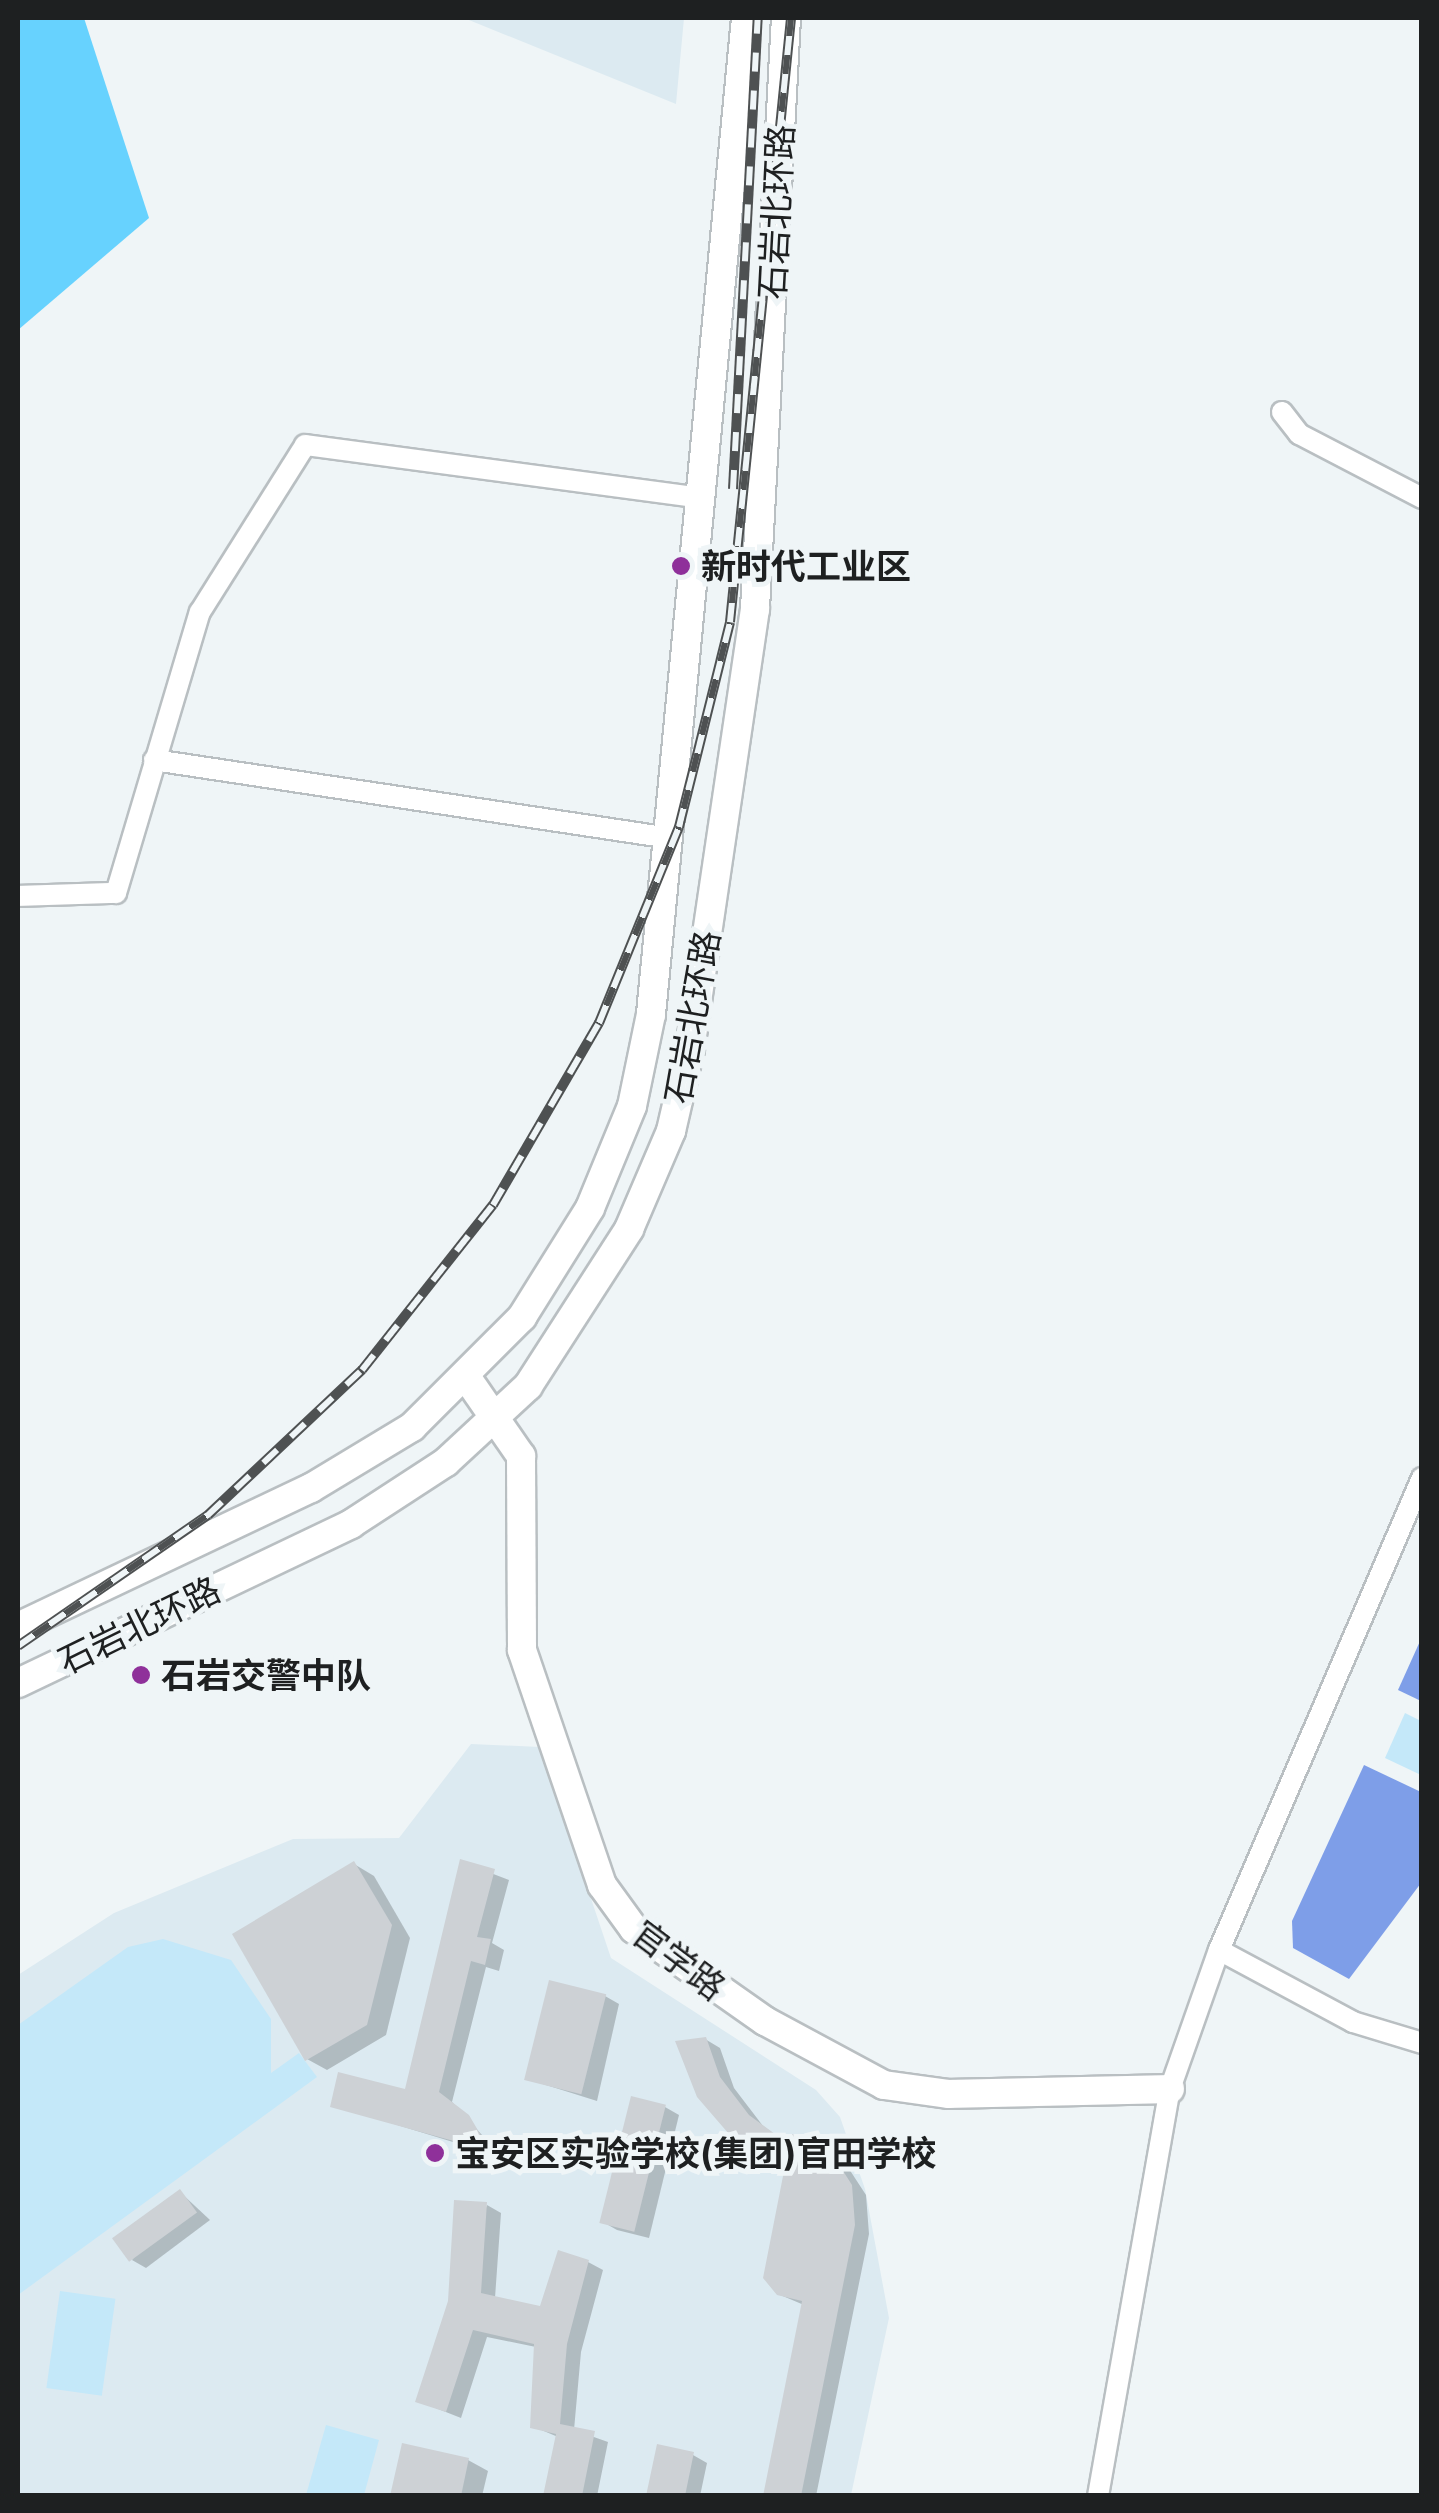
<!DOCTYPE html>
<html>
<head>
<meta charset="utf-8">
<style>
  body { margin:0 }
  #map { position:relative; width:1439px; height:2513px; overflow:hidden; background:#eff5f7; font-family:Inter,"Noto Sans SC",sans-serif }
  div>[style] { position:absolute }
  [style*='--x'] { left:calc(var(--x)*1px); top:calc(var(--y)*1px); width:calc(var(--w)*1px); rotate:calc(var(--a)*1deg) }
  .built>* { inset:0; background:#dceaf1 }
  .green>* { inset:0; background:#c4e8f9; transform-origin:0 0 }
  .forest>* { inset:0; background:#67d2fe }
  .water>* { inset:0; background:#7e9ee8 }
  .shadow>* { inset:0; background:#0003 }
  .building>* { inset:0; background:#cdd1d5; transform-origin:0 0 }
  .roads { filter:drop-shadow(2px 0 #b9bfc2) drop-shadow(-2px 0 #b9bfc2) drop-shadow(0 2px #b9bfc2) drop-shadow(0 -2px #b9bfc2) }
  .street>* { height:20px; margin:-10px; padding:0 10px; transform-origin:10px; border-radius:10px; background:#fff }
  .secondary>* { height:28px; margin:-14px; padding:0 14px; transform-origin:14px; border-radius:14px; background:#fff }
  .rail>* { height:10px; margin-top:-5px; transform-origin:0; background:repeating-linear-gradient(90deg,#eff5f7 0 19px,#4e5152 0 38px); box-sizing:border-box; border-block:2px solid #4e5152 }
  .dots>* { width:28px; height:28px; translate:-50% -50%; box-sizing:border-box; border:5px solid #eff5f7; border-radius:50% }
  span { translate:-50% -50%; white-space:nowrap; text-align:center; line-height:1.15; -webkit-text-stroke:10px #eff5f7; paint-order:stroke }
  .street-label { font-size:35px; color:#1e2021 }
  .poi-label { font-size:35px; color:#1e2021; font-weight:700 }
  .left { translate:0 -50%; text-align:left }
  .frame { position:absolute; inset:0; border:20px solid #1e2021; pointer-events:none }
</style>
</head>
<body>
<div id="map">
  <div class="built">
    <i style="clip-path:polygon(464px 18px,684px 18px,676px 104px)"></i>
    <i style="clip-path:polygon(471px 1744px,540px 1747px,611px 1958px,816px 2090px,840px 2117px,865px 2189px,889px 2318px,851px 2495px,18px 2496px,18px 1975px,114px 1913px,293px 1839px,399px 1838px)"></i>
  </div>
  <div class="green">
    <i style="clip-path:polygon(1405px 1713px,1421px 1721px,1421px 1775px,1385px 1758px)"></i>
    <i style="clip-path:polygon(163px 1939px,231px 1960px,271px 2019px,271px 2073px,299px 2053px,317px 2077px,18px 2295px,18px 2025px,128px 1947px)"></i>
    <i style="left:60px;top:2291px;width:56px;height:98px;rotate:8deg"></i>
    <i style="clip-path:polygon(326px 2425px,379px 2440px,364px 2495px,306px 2495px)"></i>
  </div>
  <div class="forest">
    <i style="clip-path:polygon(18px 18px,84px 18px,149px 218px,18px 330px)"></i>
  </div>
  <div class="water">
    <i style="clip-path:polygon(1421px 1639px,1421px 1701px,1398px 1690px)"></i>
    <i style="clip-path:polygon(1364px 1765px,1421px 1792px,1421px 1883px,1349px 1979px,1293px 1948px,1292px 1921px)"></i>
  </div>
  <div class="shadow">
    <i style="clip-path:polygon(462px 1862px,509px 1880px,492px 1943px,504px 1950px,499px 1971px,486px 1967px,452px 2102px,502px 2157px,332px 2105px,407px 2092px)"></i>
    <i style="clip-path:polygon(354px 1864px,374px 1876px,410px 1938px,386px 2035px,327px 2070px,307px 2059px)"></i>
    <i style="clip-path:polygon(605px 1996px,619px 2004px,597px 2101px,527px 2079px)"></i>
    <i style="clip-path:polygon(705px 2039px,720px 2048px,734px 2088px,763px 2126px,792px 2147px,823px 2143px,838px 2152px,866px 2195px,869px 2234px,816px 2496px,765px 2496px,804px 2305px,778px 2294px,787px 2169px,679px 2043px)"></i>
    <i style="clip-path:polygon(665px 2107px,679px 2115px,649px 2238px,617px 2230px,603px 2222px)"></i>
    <i style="clip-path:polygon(180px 2192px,210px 2220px,146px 2268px,132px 2260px)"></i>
    <i style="clip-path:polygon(487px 2205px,501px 2213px,495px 2298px,542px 2309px,588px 2262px,603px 2270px,581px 2352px,574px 2430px,608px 2442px,597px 2496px,546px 2496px,558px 2437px,532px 2426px,536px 2347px,487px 2337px,461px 2418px,418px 2401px)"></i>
    <i style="clip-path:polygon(693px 2455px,707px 2463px,700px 2496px,649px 2496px)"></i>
    <i style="clip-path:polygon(468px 2460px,488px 2471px,482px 2496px,393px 2496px)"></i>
  </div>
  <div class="building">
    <i style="clip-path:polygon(460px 1859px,495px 1869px,477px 1937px,491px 1939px,485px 1965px,471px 1961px,439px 2092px,469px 2115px,490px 2151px,330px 2107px,338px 2072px,405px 2089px)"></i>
    <i style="clip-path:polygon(354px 1861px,392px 1925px,367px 2025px,305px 2061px,232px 1934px)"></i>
    <i style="left:549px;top:1980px;width:59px;height:103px;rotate:14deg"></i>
    <i style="clip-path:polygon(706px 2037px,720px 2077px,749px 2115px,790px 2145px,792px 2134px,824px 2141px,852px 2185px,855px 2225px,801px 2496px,763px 2496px,802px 2301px,777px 2295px,763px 2278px,784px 2171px,735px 2141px,697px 2097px,675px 2041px)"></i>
    <i style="left:631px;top:2096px;width:36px;height:131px;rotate:14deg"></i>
    <i style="left:180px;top:2189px;width:29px;height:84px;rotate:54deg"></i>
    <i style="clip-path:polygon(454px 2200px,487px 2202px,481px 2293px,540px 2306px,558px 2250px,589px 2260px,567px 2344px,560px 2424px,595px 2431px,582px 2496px,543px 2496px,556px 2434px,530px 2428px,534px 2344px,473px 2330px,446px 2412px,415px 2402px,448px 2301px)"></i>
    <i style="clip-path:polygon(402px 2443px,469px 2458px,461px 2496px,390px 2496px)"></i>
    <i style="clip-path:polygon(657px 2444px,694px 2452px,685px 2496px,646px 2496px)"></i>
  </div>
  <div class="roads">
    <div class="street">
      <i style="--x:1282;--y:412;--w:28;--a:52"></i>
      <i style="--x:1299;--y:434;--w:139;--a:27.5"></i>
      <i style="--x:154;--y:760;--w:522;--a:8.6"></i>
      <i style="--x:18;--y:896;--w:98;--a:-1.8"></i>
      <i style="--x:116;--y:893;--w:293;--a:-73.4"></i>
      <i style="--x:200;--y:612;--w:197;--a:-57.8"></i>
      <i style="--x:305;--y:445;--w:399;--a:7.6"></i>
      <i style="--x:1219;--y:1950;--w:152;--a:28.2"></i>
      <i style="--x:1353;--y:2022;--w:72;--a:16.9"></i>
      <i style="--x:1098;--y:2496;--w:413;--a:-80"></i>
      <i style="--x:1170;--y:2089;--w:147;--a:-70.6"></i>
      <i style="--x:1219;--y:1950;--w:514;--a:-66.73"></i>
    </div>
    <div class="secondary">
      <i style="--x:467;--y:1378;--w:95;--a:55.3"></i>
      <i style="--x:521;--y:1456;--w:194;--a:89.7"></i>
      <i style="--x:522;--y:1650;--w:248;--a:71.2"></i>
      <i style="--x:602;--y:1885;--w:54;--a:54"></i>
      <i style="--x:634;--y:1929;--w:160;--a:35.1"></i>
      <i style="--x:765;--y:2021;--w:135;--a:28.3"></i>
      <i style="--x:884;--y:2085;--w:66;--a:7.9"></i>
      <i style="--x:949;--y:2094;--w:221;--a:-1.3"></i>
      <i style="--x:18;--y:1627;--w:324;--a:-25.4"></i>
      <i style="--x:311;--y:1488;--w:118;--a:-31.1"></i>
      <i style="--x:412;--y:1427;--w:156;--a:-45"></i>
      <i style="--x:522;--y:1317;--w:128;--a:-58"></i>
      <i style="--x:590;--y:1208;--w:110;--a:-67.6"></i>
      <i style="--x:632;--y:1106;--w:94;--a:-78.3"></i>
      <i style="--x:651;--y:1014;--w:1001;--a:-84.55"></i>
      <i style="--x:18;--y:1683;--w:369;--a:-25.5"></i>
      <i style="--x:351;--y:1524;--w:113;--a:-33.1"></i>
      <i style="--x:446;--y:1462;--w:112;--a:-42.8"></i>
      <i style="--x:528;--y:1386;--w:187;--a:-57.2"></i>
      <i style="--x:629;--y:1229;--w:107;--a:-66.8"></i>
      <i style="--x:671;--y:1131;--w:84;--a:-77"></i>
      <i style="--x:690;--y:1049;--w:445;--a:-81.6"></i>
      <i style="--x:755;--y:609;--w:592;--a:-87"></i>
    </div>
  </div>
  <div class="rail">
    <i style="--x:733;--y:489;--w:472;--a:-87"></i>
    <i style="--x:18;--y:1646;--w:231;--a:-34.6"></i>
    <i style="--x:208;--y:1515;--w:212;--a:-43.3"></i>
    <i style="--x:362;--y:1370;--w:211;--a:-51.6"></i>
    <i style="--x:493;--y:1205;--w:211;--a:-59.8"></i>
    <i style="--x:599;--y:1023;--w:212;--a:-67.8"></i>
    <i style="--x:679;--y:827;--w:211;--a:-76"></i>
    <i style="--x:730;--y:622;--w:607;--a:-84.23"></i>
  </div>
  <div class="dots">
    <i style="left:681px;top:566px;background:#8f309a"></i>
    <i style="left:141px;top:1675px;background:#8f309a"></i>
    <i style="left:435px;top:2153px;background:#8f309a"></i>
  </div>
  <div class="street-label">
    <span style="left:776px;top:212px;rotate:-87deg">石岩北环路</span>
    <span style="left:692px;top:1017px;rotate:-80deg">石岩北环路</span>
    <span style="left:139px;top:1625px;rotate:-26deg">石岩北环路</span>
    <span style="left:679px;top:1960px;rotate:37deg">官学路</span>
  </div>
  <div class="poi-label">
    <span class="left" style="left:701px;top:566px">新时代工业区</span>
    <span class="left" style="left:161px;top:1675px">石岩交警中队</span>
    <span class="left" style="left:455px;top:2153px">宝安区实验学校(集团)官田学校</span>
  </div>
  <div class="frame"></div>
</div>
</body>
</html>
